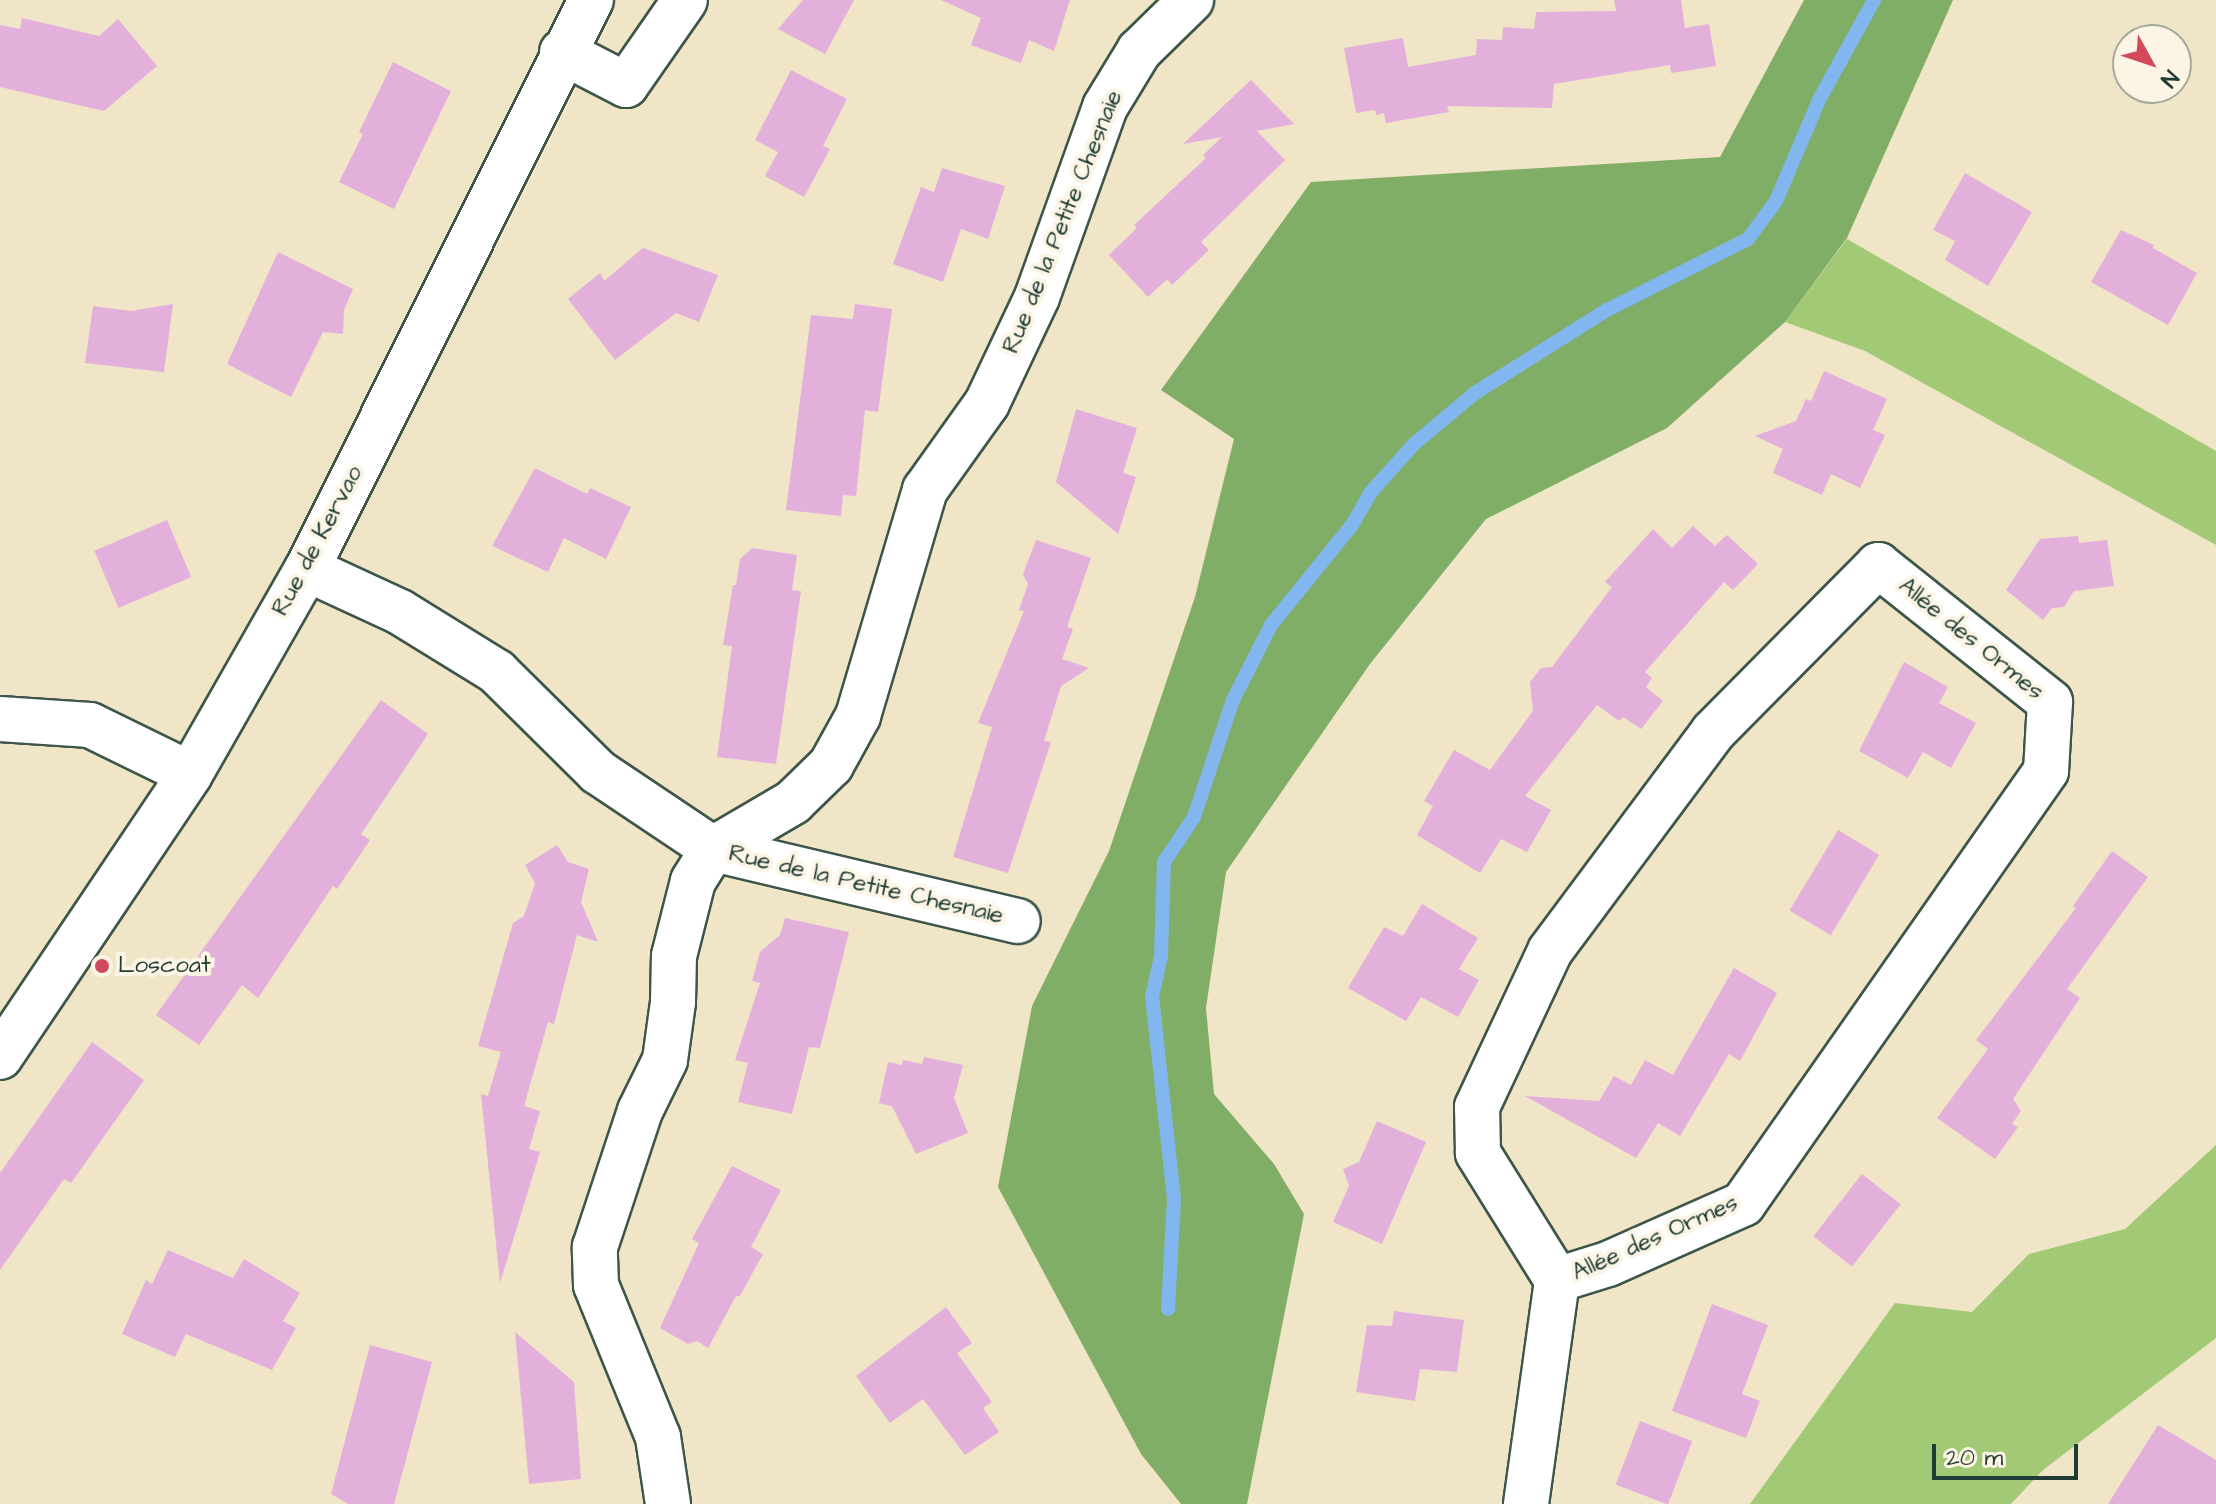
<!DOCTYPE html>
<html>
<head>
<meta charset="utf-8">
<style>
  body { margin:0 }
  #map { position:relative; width:2216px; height:1504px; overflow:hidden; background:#f0e5c6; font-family:"Architects Daughter",sans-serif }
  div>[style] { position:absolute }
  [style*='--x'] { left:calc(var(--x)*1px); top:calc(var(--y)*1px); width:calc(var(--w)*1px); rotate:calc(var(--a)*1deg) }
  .green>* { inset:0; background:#a2ca76 }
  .forest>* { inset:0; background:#81ae67 }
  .stream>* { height:14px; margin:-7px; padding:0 7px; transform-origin:7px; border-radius:7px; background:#82b6ef }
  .building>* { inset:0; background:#e3b0dc; transform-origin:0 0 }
  .roads { filter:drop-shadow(2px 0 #3e564a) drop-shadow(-2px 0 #3e564a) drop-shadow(0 2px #3e564a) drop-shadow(0 -2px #3e564a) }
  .minor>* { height:44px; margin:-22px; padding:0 22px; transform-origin:22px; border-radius:22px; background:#fff }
  .major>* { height:44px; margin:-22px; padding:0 22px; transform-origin:22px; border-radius:22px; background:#fff }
  .dots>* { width:22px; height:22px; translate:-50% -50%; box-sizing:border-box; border:4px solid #fcf5e5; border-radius:50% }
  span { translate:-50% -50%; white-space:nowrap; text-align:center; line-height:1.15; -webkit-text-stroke:8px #fcf5e5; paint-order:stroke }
  .street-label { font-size:24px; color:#1f3d34 }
  .poi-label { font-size:24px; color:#1f3d34 }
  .left { translate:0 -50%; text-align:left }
  .north { position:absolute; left:2112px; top:24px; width:80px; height:80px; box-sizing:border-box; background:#fcf5e5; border:2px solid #a4ab9e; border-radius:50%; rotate:130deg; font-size:22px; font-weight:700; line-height:32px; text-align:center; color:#1f3d34 }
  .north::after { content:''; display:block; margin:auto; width:28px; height:36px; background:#d1495b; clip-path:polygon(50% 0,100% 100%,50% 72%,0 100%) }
  .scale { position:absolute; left:1932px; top:1444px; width:146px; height:36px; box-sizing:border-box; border:4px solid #1f3d34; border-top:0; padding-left:10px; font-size:24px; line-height:28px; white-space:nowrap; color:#1f3d34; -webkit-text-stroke:6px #fcf5e5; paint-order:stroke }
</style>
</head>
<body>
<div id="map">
  <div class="green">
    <i style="clip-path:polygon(1847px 239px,2216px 451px,2216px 545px,1865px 351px,1785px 322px)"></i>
    <i style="clip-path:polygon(2216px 1145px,2216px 1338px,2043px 1470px,2011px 1504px,1750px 1504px,1895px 1303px,1972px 1312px,2029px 1254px,2125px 1229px)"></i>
  </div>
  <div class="forest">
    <i style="clip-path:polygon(1804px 0,1953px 0,1847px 238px,1785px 322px,1667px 428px,1486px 519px,1370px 664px,1226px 872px,1206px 1008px,1214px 1094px,1274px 1164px,1304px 1214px,1247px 1504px,1181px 1504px,1141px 1454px,998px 1187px,1032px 1006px,1109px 851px,1195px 597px,1234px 439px,1161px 390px,1311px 182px,1720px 157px)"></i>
  </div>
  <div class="stream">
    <i style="--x:1168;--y:1309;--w:110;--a:-86.9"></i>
    <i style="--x:1174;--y:1199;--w:203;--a:-96.2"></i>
    <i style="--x:1152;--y:997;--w:42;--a:-77.6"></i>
    <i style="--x:1161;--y:956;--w:94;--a:-88.2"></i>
    <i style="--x:1164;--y:862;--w:54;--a:-56.3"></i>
    <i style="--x:1194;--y:817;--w:123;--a:-71.6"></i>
    <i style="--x:1233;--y:700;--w:84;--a:-63.1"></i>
    <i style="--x:1271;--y:625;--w:129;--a:-51"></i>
    <i style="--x:1352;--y:525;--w:38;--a:-60"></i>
    <i style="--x:1371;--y:492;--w:64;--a:-48.1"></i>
    <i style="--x:1414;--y:444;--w:80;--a:-39.9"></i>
    <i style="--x:1475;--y:393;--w:156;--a:-32.2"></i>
    <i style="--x:1607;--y:310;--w:158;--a:-26.7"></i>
    <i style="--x:1748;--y:239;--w:47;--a:-53.6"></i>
    <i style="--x:1776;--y:201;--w:112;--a:-66.9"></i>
    <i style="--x:1820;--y:98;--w:112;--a:-61.1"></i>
  </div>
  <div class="building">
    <i style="clip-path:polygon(803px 0,854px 0,825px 54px,778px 29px)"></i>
    <i style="clip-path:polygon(941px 0,1070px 0,1054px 51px,1029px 40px,1021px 63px,971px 45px,981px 18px)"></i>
    <i style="clip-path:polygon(1614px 0,1681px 0,1685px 28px,1709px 24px,1716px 66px,1671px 73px,1670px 65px,1554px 84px,1552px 108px,1447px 106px,1449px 112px,1386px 123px,1384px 113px,1376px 115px,1375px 110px,1356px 113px,1344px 48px,1403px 38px,1408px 67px,1476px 55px,1477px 39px,1502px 40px,1503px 27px,1534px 29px,1536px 12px,1616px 11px)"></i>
    <i style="clip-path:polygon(22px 18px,99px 36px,118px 19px,157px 66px,104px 111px,0 87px,0 25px,20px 29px)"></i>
    <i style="clip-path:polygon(393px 62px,451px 91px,394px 209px,339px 182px,363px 134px,359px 132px)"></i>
    <i style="clip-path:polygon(791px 70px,847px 99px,823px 146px,830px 149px,804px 197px,765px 176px,778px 152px,755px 140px)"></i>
    <i style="clip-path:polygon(1251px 80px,1294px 124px,1257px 131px,1285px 160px,1201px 242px,1209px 250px,1172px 285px,1167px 279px,1148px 297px,1109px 255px,1137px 228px,1134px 225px,1206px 158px,1203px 155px,1222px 137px,1183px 144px)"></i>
    <i style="clip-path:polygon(942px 168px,1005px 186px,988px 239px,961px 229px,943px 282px,893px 264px,921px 187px,934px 192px)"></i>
    <i style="clip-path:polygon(1965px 173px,2032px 212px,1988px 286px,1945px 260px,1955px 241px,1933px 230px)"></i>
    <i style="clip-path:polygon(2121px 230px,2154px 245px,2153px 248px,2197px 273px,2168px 325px,2091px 282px)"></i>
    <i style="clip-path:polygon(643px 248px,718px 275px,699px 322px,676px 313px,615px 360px,568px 299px,600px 273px,604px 281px)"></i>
    <i style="clip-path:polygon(278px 252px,353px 289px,344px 310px,343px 334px,323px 332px,291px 397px,227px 364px)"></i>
    <i style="clip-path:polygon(173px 304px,164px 372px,85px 363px,93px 306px,131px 311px)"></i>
    <i style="clip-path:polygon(855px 304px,892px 309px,878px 412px,865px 410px,856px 496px,843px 495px,841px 516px,786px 510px,811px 315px,853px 319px)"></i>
    <i style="clip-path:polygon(1824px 371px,1887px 399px,1873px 430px,1885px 435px,1860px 488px,1831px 474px,1822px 495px,1773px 473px,1783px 449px,1755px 436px,1796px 421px,1806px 399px,1811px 401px)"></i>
    <i style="clip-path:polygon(1076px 409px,1137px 428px,1123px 473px,1136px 477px,1118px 534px,1056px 482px)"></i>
    <i style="clip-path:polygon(535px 468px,587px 494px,590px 488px,631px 507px,606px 559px,564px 538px,548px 572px,492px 546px)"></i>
    <i style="left:167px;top:520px;width:62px;height:79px;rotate:67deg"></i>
    <i style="clip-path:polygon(1693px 526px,1715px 546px,1727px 535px,1758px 564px,1733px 590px,1724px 582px,1645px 672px,1652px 678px,1646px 687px,1663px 701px,1641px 729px,1623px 717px,1619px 721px,1597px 705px,1525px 796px,1551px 810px,1527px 852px,1501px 839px,1480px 873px,1417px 835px,1433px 806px,1424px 801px,1454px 750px,1490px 770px,1533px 711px,1530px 682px,1541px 668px,1552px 667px,1612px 587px,1605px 582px,1653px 529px,1672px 548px)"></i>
    <i style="clip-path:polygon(2078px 536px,2079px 543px,2107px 540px,2114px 586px,2074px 591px,2064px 607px,2052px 608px,2043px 620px,2006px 590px,2040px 539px)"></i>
    <i style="clip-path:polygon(1036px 540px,1091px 558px,1067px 627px,1073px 629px,1062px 659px,1089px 668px,1061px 686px,1044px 741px,1051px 742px,1008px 873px,953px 857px,992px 727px,978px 723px,1024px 611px,1019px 610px,1028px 584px,1023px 574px)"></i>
    <i style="clip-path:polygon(752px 548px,797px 555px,792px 590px,801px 591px,776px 764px,717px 757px,732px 646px,723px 645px,733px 585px,736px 585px,740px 559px)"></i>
    <i style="clip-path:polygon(1904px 662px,1948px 687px,1939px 703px,1976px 723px,1951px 768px,1923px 752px,1908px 778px,1859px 751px)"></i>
    <i style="clip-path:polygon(381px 700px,428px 734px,361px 834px,370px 840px,337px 889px,333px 886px,258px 998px,242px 985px,199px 1045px,156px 1015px)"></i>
    <i style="left:1838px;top:830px;width:48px;height:94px;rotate:31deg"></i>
    <i style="clip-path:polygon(557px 845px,568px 862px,589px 869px,581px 902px,598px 942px,577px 935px,554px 1024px,548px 1022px,524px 1106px,540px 1111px,529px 1149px,540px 1152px,500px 1283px,481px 1094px,488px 1096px,501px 1052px,478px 1046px,513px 923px,524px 916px,535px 883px,525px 865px)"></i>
    <i style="clip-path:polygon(2112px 851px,2148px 877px,2067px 989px,2080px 998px,2013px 1099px,2021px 1111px,2012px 1124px,2018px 1127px,1995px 1159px,1937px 1118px,1988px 1049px,1976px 1040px,2076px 908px,2073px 906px)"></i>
    <i style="clip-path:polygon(1422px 904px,1478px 938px,1459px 969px,1479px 980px,1458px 1017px,1421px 997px,1406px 1021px,1348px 988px,1384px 927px,1403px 936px)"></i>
    <i style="clip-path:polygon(785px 918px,849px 932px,820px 1048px,809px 1047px,792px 1114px,738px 1102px,748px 1063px,735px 1060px,760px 983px,752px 981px,760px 952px,780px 935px)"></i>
    <i style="clip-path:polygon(1734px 968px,1777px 993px,1740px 1061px,1729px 1054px,1680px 1136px,1658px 1123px,1636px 1158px,1525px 1096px,1599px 1101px,1614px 1076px,1631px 1085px,1645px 1060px,1673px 1075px)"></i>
    <i style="clip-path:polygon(92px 1042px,144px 1080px,71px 1183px,64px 1179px,0 1270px,0 1173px)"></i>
    <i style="clip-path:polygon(924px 1057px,963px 1065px,954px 1098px,968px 1133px,916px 1154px,892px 1106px,879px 1103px,888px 1062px,902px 1065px,903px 1060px,922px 1064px)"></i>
    <i style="clip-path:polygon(1377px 1121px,1426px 1142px,1382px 1244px,1333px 1222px,1349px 1186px,1343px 1169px,1359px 1162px)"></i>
    <i style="clip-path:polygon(732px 1166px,781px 1190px,751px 1247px,763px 1254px,740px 1296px,736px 1296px,708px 1348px,697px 1341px,688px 1344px,660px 1328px,699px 1243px,692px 1239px)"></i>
    <i style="left:1862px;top:1174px;width:49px;height:79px;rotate:38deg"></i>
    <i style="clip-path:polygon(168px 1250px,233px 1278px,244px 1259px,300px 1293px,283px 1321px,296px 1328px,272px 1370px,186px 1334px,175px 1357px,122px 1334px,146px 1280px,152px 1284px)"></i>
    <i style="clip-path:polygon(1712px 1304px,1768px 1325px,1742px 1394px,1760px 1401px,1746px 1438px,1672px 1411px)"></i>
    <i style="clip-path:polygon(946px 1307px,972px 1343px,957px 1353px,992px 1402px,983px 1408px,999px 1432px,965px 1455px,923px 1399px,890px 1423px,856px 1376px)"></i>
    <i style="clip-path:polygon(1394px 1311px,1464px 1320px,1457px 1372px,1420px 1369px,1415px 1401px,1356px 1392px,1367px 1325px,1392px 1326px)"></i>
    <i style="clip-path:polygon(515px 1332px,574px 1382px,581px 1479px,529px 1484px)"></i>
    <i style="clip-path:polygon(370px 1345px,432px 1362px,394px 1504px,348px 1504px,331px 1494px)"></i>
    <i style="left:1640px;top:1421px;width:56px;height:68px;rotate:21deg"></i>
    <i style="clip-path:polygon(2158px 1425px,2216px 1460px,2216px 1504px,2108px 1504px)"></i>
  </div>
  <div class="roads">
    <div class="minor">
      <i style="--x:562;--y:52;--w:72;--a:27.3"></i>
      <i style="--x:626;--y:85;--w:103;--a:-55.2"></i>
      <i style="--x:307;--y:569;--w:102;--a:24.8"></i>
      <i style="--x:400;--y:612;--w:114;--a:31.7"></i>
      <i style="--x:497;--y:672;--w:142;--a:44.7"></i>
      <i style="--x:598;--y:772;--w:138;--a:33.8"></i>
      <i style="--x:713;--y:849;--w:313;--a:13.3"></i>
      <i style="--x:0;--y:719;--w:90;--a:3.8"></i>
      <i style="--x:90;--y:725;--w:111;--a:26.1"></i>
      <i style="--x:668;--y:1504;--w:68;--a:-98.5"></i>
      <i style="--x:658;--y:1437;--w:164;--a:-112.2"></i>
      <i style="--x:596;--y:1285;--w:38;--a:-92"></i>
      <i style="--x:595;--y:1247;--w:143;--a:-71.7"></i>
      <i style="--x:640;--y:1111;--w:57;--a:-63.9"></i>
      <i style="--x:665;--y:1060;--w:59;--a:-82.1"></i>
      <i style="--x:673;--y:1002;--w:46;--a:-88.8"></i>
      <i style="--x:674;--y:956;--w:77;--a:-75.8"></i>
      <i style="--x:693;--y:881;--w:38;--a:-58"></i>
      <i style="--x:713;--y:849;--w:93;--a:-30.4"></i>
      <i style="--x:793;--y:802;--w:53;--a:-44.2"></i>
      <i style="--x:831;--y:765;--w:56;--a:-61.1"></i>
      <i style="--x:858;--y:716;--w:236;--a:-73.5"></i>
      <i style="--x:925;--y:490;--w:107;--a:-54.5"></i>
      <i style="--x:987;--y:403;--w:117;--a:-64.7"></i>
      <i style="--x:1037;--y:297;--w:202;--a:-70.3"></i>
      <i style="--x:1105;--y:107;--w:66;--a:-58.7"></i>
      <i style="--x:1139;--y:51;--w:73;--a:-44.4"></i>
      <i style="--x:1526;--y:1504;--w:226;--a:-82.1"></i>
      <i style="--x:1557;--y:1280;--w:150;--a:-121.9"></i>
      <i style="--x:1478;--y:1153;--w:46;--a:-91.2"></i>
      <i style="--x:1477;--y:1107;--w:172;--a:-64.9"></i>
      <i style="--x:1550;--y:951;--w:273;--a:-53.3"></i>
      <i style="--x:1713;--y:732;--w:235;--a:-45.3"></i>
      <i style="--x:1878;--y:565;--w:220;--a:38.5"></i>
      <i style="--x:2050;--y:702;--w:69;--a:93.3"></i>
      <i style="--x:2046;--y:771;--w:528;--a:124.98"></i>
      <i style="--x:1743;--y:1204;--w:148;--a:156"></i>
      <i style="--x:1608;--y:1264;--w:53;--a:162.6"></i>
    </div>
    <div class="major">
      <i style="--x:0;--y:1057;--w:341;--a:-56.1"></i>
      <i style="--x:190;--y:774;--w:236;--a:-60.3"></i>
      <i style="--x:307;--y:569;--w:636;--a:-63.48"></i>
    </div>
  </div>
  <div class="dots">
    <i style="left:102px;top:966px;background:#d1495b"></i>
  </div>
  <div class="street-label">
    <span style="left:1063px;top:222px;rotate:-68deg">Rue de la Petite Chesnaie</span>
    <span style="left:318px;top:541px;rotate:-62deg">Rue de Kervao</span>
    <span style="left:1971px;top:639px;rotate:39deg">Allée des Ormes</span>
    <span style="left:866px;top:885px;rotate:13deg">Rue de la Petite Chesnaie</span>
    <span style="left:1655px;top:1238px;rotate:-24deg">Allée des Ormes</span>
  </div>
  <div class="poi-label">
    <span class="left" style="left:118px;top:966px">Loscoat</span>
  </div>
  <div class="north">N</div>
  <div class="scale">20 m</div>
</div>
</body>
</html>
